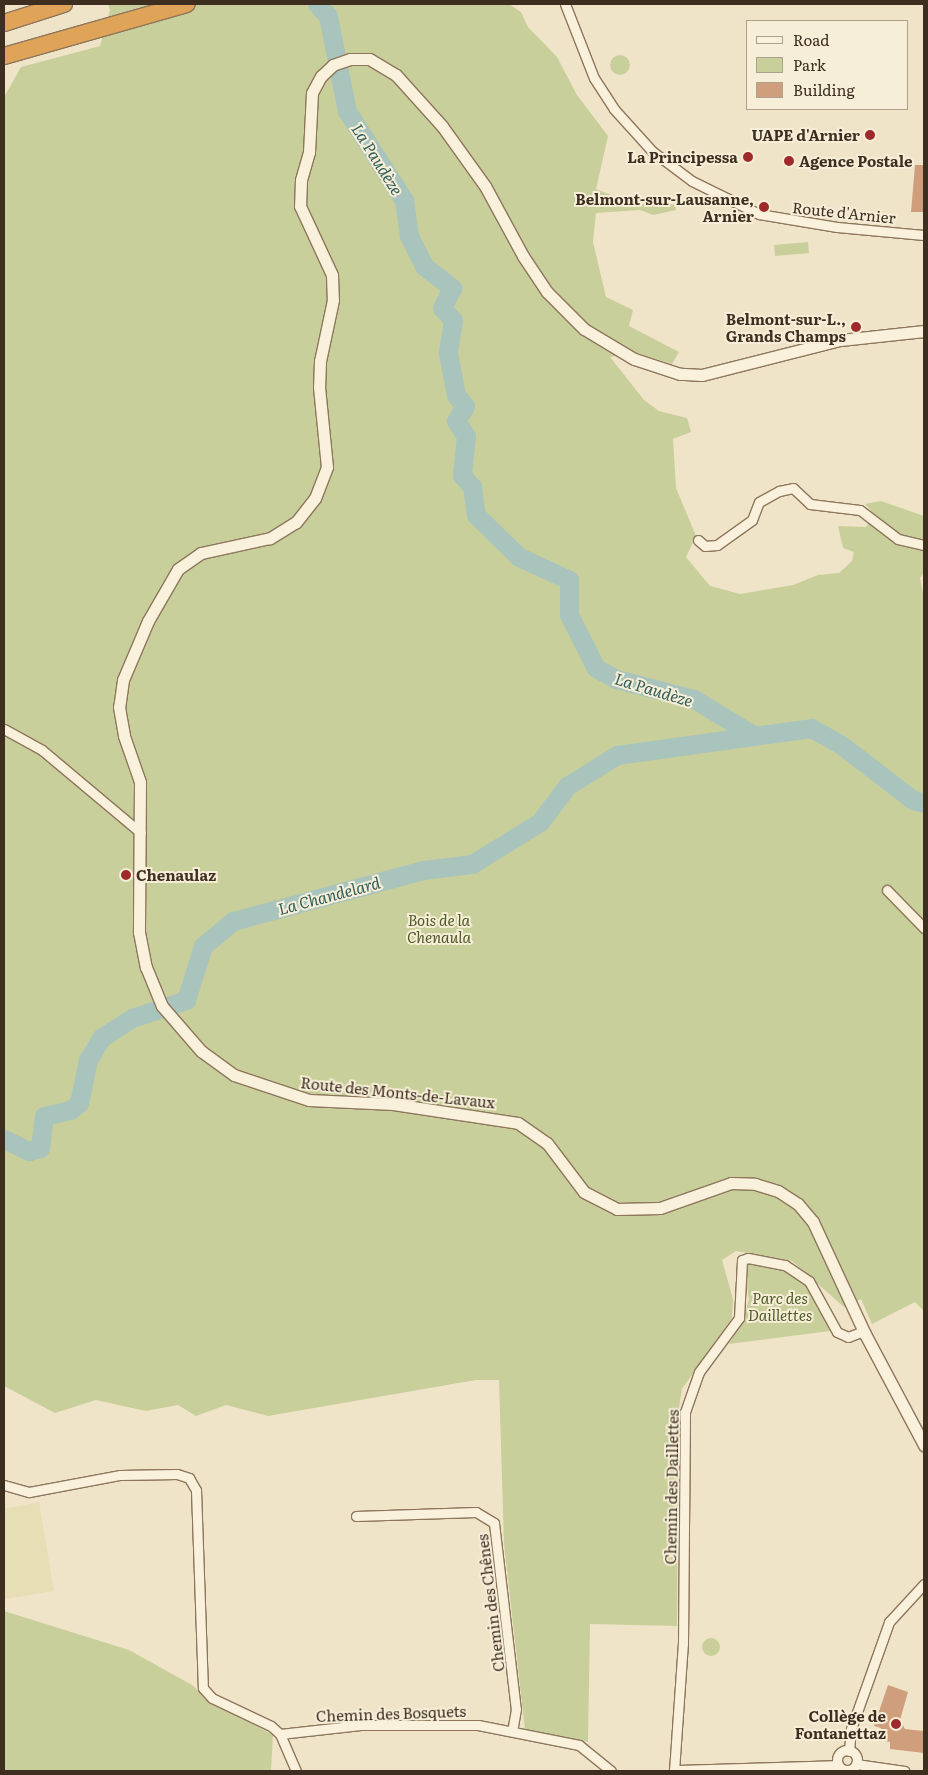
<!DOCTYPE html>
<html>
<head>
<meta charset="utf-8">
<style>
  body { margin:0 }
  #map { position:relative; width:928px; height:1775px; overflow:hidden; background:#f0e4c8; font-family:Literata,serif }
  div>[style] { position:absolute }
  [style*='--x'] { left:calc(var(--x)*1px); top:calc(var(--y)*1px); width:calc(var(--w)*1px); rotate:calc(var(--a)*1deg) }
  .farmland>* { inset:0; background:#e6deb5 }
  .green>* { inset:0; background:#c9cf9b; transform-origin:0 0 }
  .round { border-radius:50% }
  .river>* { height:19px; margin:-9.5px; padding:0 9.5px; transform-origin:9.5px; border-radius:9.5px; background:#a9c4bc }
  .building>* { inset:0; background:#cf9f7d }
  .roads { filter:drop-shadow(1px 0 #8d765c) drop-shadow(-1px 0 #8d765c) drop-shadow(0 1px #8d765c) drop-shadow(0 -1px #8d765c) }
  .minor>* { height:9px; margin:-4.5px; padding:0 4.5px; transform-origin:4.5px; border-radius:4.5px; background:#faf1dc }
  .minor>.ring { margin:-4.5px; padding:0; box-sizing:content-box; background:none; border:9px solid #faf1dc; border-radius:50% }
  .tertiary>* { height:11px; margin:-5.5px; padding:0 5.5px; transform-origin:5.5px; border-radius:5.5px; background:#faf1dc }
  .motorway>* { height:16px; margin:-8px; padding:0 8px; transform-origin:8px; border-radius:8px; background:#e0a458 }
  .dots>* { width:14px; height:14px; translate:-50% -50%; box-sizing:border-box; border:2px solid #f7eed8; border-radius:50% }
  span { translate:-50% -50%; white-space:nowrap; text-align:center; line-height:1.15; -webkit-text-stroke:4px #f7eed8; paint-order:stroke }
  .poi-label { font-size:15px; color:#3d2e20; font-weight:700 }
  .right { translate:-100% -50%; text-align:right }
  .left { translate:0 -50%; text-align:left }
  .street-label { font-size:15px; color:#3d2e20 }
  .park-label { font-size:15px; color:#4d5a26; font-style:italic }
  .water-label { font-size:16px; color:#2f5d5a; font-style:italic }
  .frame { position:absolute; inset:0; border:5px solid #3d2e20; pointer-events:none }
  .legend { position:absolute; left:746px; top:20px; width:162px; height:90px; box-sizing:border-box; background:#f7eed8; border:1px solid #ada18e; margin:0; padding:6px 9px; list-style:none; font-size:15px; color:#3d2e20 }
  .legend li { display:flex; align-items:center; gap:10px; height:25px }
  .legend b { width:25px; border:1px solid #ada18e }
</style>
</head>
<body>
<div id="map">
  <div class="farmland">
    <i style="clip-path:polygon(39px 1502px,54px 1591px,4px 1599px,4px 1509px)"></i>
  </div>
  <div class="green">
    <i style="clip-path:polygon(108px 4px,509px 4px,521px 12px,528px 27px,557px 57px,577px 95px,608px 136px,596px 189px,641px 207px,645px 200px,675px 205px,676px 210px,653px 215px,640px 210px,596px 213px,593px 242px,606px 297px,633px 310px,629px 326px,679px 352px,672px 364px,637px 353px,610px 357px,644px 400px,659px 411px,687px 418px,691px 432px,673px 439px,676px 488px,696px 536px,686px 557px,710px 586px,740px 594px,793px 585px,818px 575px,839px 573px,852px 561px,854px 552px,843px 548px,838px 526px,866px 527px,874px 514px,865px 504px,881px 501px,924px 516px,924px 573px,920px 578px,924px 598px,924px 1311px,915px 1302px,872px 1324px,861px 1299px,844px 1307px,792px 1261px,736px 1251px,722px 1260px,733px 1299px,732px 1318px,682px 1389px,678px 1414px,677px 1626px,590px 1624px,588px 1742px,525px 1730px,504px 1544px,499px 1380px,476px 1380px,268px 1416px,226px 1405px,196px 1416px,178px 1405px,146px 1411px,96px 1400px,55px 1413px,4px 1386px,4px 97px,21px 67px,100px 46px,110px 10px)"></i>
    <i class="round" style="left:610px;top:55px;width:20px;height:20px"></i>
    <i style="left:808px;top:242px;width:11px;height:34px;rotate:85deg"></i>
    <i style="clip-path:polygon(765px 1262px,778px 1265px,805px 1282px,815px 1296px,830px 1331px,729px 1344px,744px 1319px,749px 1299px,744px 1263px)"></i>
    <i style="clip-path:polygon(4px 1611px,129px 1650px,192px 1685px,209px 1700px,273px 1735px,271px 1771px,4px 1771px)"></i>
    <i class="round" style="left:702px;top:1638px;width:18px;height:18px"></i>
  </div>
  <div class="river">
    <i style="--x:317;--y:4;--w:16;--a:47"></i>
    <i style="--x:328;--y:16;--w:97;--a:78.7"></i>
    <i style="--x:347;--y:111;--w:106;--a:57.4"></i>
    <i style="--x:404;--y:200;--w:36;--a:82"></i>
    <i style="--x:409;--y:236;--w:34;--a:63"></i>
    <i style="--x:424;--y:266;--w:36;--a:38"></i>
    <i style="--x:452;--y:288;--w:22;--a:117"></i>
    <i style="--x:442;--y:308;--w:16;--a:47"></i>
    <i style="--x:453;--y:320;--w:33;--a:99"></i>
    <i style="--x:448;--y:353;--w:43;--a:79.2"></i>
    <i style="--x:456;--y:395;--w:14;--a:51"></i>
    <i style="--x:465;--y:406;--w:17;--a:121"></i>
    <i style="--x:456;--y:421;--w:18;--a:56"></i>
    <i style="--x:466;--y:436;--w:39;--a:96"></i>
    <i style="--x:462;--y:475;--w:16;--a:50"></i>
    <i style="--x:472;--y:487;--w:28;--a:82"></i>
    <i style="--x:476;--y:515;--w:60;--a:44.3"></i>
    <i style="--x:519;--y:557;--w:55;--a:24.7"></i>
    <i style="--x:569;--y:580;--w:35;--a:90"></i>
    <i style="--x:569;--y:615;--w:59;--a:63"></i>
    <i style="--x:596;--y:668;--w:23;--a:29"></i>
    <i style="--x:616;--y:679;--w:81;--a:14.4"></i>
    <i style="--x:694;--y:699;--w:69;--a:31.4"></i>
    <i style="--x:4;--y:1139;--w:28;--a:26"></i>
    <i style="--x:29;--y:1151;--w:11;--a:-15"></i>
    <i style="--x:40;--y:1148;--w:32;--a:-83"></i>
    <i style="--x:44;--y:1116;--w:27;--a:-13"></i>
    <i style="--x:70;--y:1110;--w:11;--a:-38"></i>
    <i style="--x:79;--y:1103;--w:44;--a:-78.2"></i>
    <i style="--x:88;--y:1060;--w:26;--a:-59"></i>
    <i style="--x:101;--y:1038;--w:37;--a:-33"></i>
    <i style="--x:132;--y:1018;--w:57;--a:-18.4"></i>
    <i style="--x:186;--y:1000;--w:57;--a:-72.5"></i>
    <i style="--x:203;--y:946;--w:39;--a:-40"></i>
    <i style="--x:233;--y:921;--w:197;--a:-15"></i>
    <i style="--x:423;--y:870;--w:49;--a:-7"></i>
    <i style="--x:472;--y:864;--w:80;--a:-31.7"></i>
    <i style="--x:540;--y:822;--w:45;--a:-53.1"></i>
    <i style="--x:567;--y:786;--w:59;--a:-31.8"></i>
    <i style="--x:617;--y:755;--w:196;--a:-7.9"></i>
    <i style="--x:811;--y:728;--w:33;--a:29"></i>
    <i style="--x:840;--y:744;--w:92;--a:37.5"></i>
    <i style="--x:913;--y:800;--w:11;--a:15"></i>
  </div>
  <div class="building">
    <i style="clip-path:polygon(915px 165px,924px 165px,924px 212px,911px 212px)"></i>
    <i style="clip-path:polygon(888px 1685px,908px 1692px,900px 1720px,905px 1729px,924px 1731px,924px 1753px,890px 1749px,890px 1742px,885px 1741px,881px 1728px,874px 1726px)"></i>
  </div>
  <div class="roads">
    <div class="minor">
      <i style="--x:565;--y:4;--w:79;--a:68.6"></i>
      <i style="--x:594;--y:78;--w:37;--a:57"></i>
      <i style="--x:614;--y:109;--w:57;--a:47.9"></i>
      <i style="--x:652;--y:151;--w:50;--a:36.9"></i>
      <i style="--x:692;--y:181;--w:75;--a:26.2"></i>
      <i style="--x:759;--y:214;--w:79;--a:9.5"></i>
      <i style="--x:837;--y:227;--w:87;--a:5.3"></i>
      <i style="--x:698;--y:540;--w:9;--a:41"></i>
      <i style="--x:705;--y:546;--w:12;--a:-5"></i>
      <i style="--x:717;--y:545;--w:43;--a:-35.5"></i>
      <i style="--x:752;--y:520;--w:19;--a:-69"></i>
      <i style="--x:759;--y:502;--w:23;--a:-29"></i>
      <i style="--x:779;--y:491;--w:14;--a:-12"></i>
      <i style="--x:793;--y:488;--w:23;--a:43"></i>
      <i style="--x:810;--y:504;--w:50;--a:6.8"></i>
      <i style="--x:860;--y:510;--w:48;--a:37.3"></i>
      <i style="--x:898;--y:539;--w:27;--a:13"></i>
      <i style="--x:4;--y:729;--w:43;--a:28.9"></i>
      <i style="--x:42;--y:750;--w:129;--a:40"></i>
      <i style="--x:887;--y:890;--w:53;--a:45.8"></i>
      <i style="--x:4;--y:1485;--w:26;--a:16"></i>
      <i style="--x:29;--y:1492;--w:93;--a:-10.6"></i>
      <i style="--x:120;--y:1475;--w:57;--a:-1"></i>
      <i style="--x:177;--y:1474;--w:13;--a:18"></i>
      <i style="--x:189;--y:1478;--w:14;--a:60"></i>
      <i style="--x:196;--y:1490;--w:198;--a:88"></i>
      <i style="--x:203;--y:1688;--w:13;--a:48"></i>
      <i style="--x:212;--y:1698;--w:65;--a:25.4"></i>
      <i style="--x:271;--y:1726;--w:12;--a:42"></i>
      <i style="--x:356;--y:1516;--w:120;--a:-1.9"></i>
      <i style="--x:476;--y:1512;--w:21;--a:31"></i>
      <i style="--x:494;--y:1523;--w:187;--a:83.3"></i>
      <i style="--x:516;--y:1709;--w:22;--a:100"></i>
      <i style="--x:280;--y:1734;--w:81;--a:-6.4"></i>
      <i style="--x:360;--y:1725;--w:118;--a:0"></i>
      <i style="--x:478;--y:1725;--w:103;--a:11.2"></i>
      <i style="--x:579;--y:1745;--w:41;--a:39.1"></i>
      <i style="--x:280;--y:1734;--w:40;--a:66.6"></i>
      <i class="ring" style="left:837px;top:1750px;width:11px;height:11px"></i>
      <i style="--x:849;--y:1751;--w:22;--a:-85"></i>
      <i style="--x:851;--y:1729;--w:114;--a:-70.4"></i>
      <i style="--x:889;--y:1622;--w:52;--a:-47.4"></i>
      <i style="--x:856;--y:1764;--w:49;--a:8.1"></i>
      <i style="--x:674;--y:1770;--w:164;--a:-1.7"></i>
      <i style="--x:674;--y:1771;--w:128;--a:-86"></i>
      <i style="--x:683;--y:1643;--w:231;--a:-89.5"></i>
      <i style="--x:685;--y:1412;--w:42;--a:-70.7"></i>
      <i style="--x:699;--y:1372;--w:67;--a:-53.5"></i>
      <i style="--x:739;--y:1318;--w:58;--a:-87"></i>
      <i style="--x:742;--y:1260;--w:6;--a:-18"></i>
      <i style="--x:748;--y:1258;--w:38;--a:11"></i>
      <i style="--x:785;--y:1265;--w:29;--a:34"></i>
      <i style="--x:809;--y:1281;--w:58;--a:61.2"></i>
      <i style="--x:837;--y:1332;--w:12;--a:24"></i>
      <i style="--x:848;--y:1337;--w:17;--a:-21"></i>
    </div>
    <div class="tertiary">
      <i style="--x:924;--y:331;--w:84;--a:173.9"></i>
      <i style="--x:840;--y:340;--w:142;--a:165.8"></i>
      <i style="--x:702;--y:375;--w:22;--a:-177"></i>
      <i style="--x:680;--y:374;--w:48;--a:-161.9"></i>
      <i style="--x:634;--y:359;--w:58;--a:-149"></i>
      <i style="--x:584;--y:329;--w:52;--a:-135"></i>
      <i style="--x:547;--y:292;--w:43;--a:-123.7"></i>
      <i style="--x:523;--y:256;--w:80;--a:-118.5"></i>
      <i style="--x:485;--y:186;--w:74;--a:-125.6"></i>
      <i style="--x:442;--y:126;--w:69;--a:-132"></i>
      <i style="--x:396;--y:75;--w:31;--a:-149"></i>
      <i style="--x:369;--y:59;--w:19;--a:180"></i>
      <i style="--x:350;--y:59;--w:18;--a:161"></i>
      <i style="--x:333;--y:65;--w:16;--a:137"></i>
      <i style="--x:321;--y:76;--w:19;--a:118"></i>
      <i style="--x:312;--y:93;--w:59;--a:92.9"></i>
      <i style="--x:309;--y:152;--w:29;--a:106"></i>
      <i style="--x:301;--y:180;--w:26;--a:92"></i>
      <i style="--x:300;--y:206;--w:76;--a:65.1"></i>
      <i style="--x:332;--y:275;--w:25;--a:88"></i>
      <i style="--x:333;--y:300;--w:62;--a:102"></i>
      <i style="--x:320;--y:361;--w:26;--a:92"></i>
      <i style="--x:319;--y:387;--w:80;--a:84.3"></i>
      <i style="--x:327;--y:467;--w:33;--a:111"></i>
      <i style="--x:315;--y:498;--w:31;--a:128"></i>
      <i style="--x:296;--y:522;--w:31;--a:148"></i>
      <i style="--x:270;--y:538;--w:71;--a:167.7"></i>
      <i style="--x:201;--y:553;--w:28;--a:145"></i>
      <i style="--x:178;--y:569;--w:60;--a:120"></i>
      <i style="--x:148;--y:621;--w:64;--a:113"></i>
      <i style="--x:123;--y:680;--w:27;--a:98"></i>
      <i style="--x:119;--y:707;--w:29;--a:80"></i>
      <i style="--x:124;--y:736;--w:49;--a:70.8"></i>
      <i style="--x:140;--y:782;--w:150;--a:90.4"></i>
      <i style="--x:139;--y:932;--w:36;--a:79"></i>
      <i style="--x:146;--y:967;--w:42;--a:67.7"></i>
      <i style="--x:162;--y:1006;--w:60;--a:49.1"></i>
      <i style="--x:201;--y:1051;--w:41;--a:36"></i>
      <i style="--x:234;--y:1075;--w:79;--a:18.4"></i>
      <i style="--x:309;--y:1100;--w:84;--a:2.7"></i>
      <i style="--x:393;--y:1104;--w:126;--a:8.6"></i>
      <i style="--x:518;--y:1123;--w:35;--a:35"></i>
      <i style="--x:547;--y:1143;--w:61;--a:52.9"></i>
      <i style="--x:584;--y:1192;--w:37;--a:27"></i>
      <i style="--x:617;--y:1209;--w:43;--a:-1.3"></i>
      <i style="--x:660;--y:1208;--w:75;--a:-19.4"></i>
      <i style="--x:731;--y:1183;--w:24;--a:2"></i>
      <i style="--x:755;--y:1184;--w:24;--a:17"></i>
      <i style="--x:778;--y:1191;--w:24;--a:33"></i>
      <i style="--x:798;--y:1204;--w:23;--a:50"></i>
      <i style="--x:813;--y:1222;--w:123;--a:65.1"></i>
      <i style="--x:865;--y:1334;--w:126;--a:62"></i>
    </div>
    <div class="motorway">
      <i style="--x:4;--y:23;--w:63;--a:-17.6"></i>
      <i style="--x:4;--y:56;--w:190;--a:-15.9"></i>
    </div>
  </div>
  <div class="dots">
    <i style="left:870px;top:135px;background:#9e2a2b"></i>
    <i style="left:748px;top:157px;background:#9e2a2b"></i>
    <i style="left:789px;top:161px;background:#9e2a2b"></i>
    <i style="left:764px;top:207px;background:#9e2a2b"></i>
    <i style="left:856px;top:327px;background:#9e2a2b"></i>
    <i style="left:126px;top:875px;background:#9e2a2b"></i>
    <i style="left:896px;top:1724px;background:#9e2a2b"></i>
  </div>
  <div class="poi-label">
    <span class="right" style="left:860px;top:135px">UAPE d'Arnier</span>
    <span class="right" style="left:738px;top:157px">La Principessa</span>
    <span class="left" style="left:799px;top:161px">Agence Postale</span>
    <span class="right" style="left:754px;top:207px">Belmont-sur-Lausanne,<br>Arnier</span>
    <span class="right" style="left:846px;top:327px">Belmont-sur-L.,<br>Grands Champs</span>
    <span class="left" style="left:136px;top:875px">Chenaulaz</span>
    <span class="right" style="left:886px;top:1724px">Collège de<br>Fontanettaz</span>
  </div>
  <div class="street-label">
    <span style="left:844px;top:212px;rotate:6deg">Route d'Arnier</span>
    <span style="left:398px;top:1092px;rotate:6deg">Route des Monts-de-Lavaux</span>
    <span style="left:671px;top:1487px;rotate:-89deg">Chemin des Daillettes</span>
    <span style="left:490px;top:1603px;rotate:-97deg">Chemin des Chênes</span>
    <span style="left:391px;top:1713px;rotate:-2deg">Chemin des Bosquets</span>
  </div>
  <div class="park-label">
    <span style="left:439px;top:928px">Bois de la<br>Chenaula</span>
    <span style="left:780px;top:1306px">Parc des<br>Daillettes</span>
  </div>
  <div class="water-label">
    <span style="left:378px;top:159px;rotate:58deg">La Paudèze</span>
    <span style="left:654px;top:689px;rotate:17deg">La Paudèze</span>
    <span style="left:329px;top:895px;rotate:-15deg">La Chandelard</span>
  </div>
  <div class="frame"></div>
  <ul class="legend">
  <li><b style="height:6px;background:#faf1dc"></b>Road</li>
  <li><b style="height:14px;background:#c9cf9b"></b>Park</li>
  <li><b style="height:14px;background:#cf9f7d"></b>Building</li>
  </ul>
</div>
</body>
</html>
